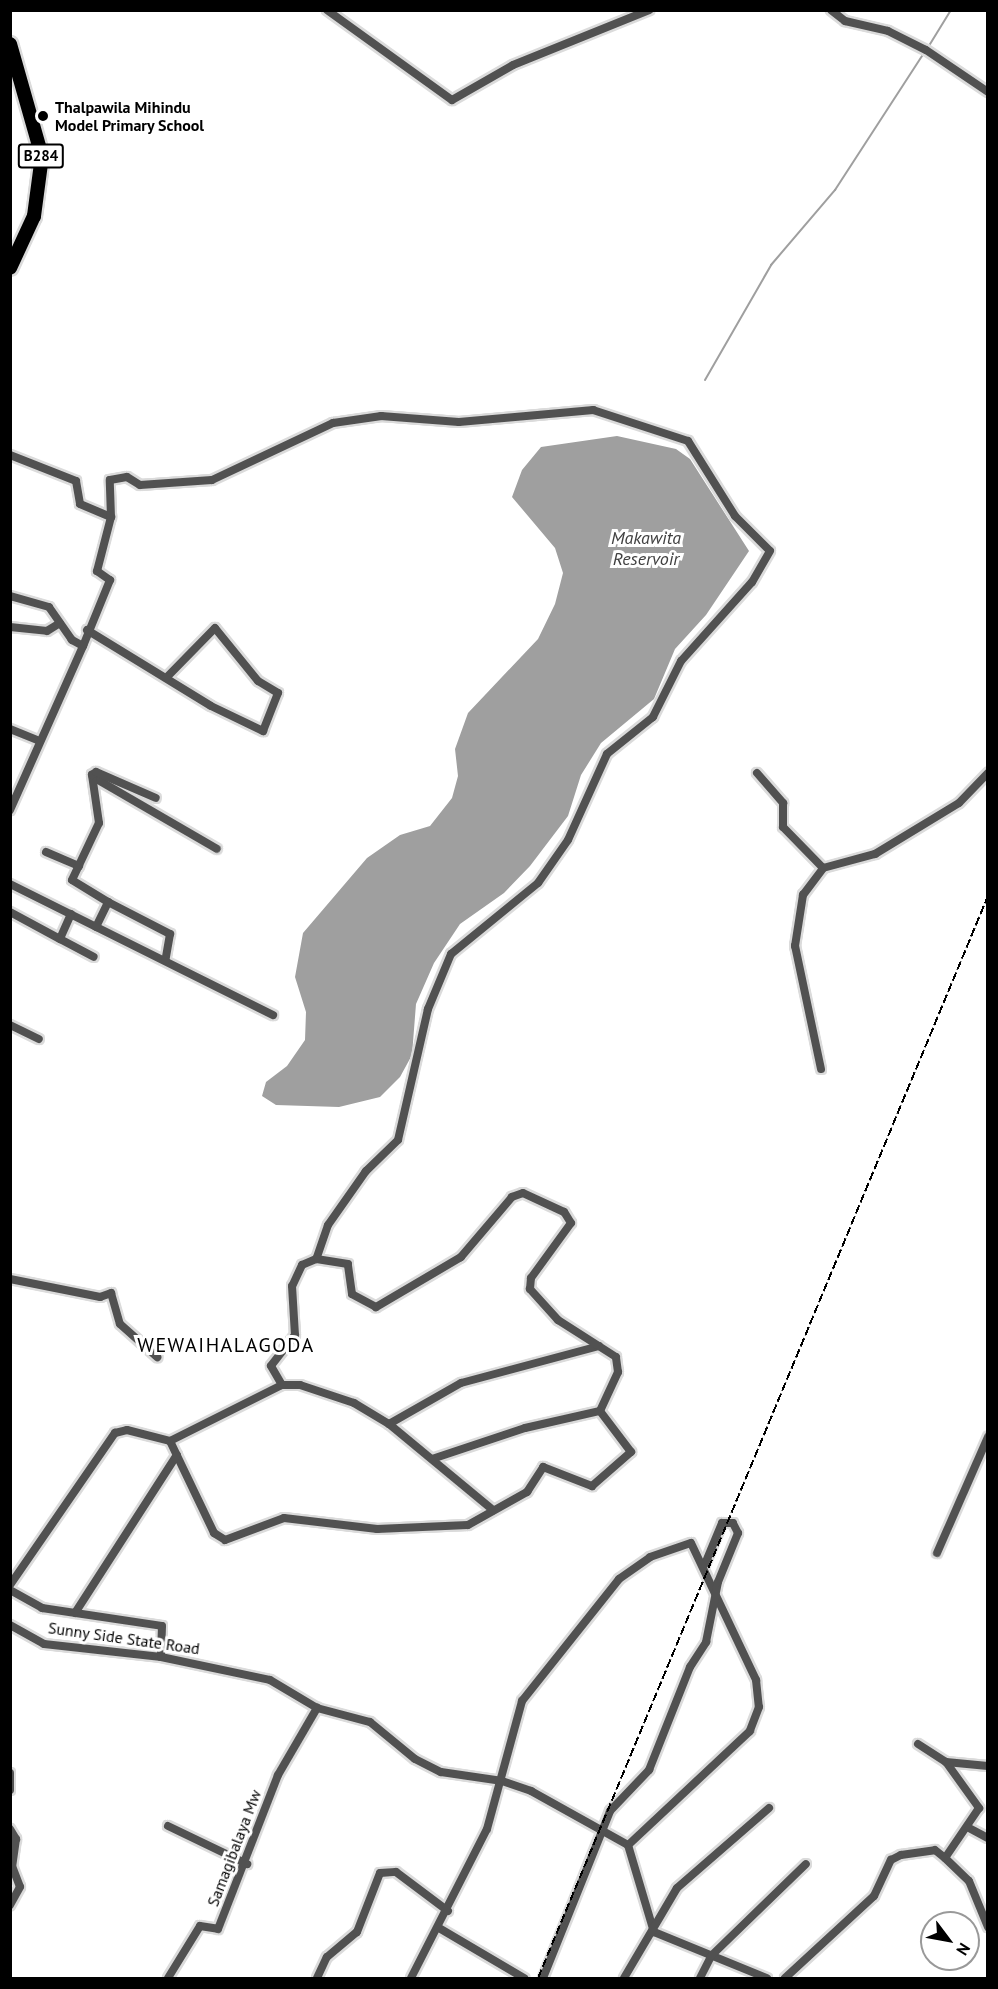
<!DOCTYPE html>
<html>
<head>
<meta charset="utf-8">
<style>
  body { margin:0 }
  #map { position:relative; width:998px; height:1989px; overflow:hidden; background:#fff; font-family:"PT Sans",sans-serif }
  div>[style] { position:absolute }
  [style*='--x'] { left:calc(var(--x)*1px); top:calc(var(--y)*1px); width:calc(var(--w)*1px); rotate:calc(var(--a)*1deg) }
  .water>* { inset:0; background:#9f9f9f }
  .stream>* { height:2px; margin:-1px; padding:0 1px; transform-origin:1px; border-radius:1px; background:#9f9f9f }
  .roads { filter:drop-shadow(2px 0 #dbdbdb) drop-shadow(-2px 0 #dbdbdb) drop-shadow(0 2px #dbdbdb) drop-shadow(0 -2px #dbdbdb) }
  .minor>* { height:8px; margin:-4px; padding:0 4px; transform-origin:4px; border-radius:4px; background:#515151 }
  .primary>* { height:14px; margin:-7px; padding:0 7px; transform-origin:7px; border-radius:7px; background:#000 }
  .rail>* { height:2px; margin-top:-1px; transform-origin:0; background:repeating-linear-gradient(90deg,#000 0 9px,transparent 0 12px) }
  .dots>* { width:16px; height:16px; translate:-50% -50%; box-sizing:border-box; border:3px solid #fff; border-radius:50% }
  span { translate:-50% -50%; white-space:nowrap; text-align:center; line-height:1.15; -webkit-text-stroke:6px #fff; paint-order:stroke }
  .shield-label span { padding:2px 4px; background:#fff; border:2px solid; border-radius:4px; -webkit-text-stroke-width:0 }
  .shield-label { font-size:15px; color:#000; font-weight:700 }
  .poi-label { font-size:16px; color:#000; font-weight:700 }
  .left { translate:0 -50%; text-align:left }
  .street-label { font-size:16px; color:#000 }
  .water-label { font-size:18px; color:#404040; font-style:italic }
  .quarter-label { font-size:20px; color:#000; letter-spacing:1.5px }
  .frame { position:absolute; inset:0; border:12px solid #000; pointer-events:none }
  .north { position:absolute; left:920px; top:1911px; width:60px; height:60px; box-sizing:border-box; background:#fff; border:2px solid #999; border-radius:50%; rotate:122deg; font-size:16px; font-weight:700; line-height:24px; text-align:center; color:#000 }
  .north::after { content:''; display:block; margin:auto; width:21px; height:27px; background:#000; clip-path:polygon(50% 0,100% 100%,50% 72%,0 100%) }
</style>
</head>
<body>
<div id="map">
  <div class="water">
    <i style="clip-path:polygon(617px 436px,676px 449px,690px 459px,749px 551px,706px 615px,675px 649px,654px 699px,601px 743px,581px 775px,568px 816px,530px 866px,504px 893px,460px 924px,434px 963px,416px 1004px,412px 1055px,400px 1077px,380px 1097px,339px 1107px,276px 1105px,262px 1096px,266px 1082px,287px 1066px,305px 1040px,306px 1012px,295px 977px,303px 933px,367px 858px,400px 835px,430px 826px,452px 798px,458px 776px,455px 749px,468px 713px,538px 639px,555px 604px,563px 573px,555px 548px,512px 497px,522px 470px,541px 447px)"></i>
  </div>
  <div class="stream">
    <i style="--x:927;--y:49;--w:46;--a:-58.4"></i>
    <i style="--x:705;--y:380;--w:133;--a:-60.1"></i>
    <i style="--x:771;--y:265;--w:99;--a:-49.5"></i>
    <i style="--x:835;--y:190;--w:163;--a:-57"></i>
  </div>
  <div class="roads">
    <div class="minor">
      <i style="--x:327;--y:10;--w:154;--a:35.8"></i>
      <i style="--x:452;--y:100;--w:70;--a:-29.8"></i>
      <i style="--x:513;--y:65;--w:147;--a:-22"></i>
      <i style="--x:831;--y:10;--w:18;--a:38"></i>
      <i style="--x:845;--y:21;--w:44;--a:13.1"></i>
      <i style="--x:888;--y:31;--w:42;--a:26.6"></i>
      <i style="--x:926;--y:50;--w:75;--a:34.1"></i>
      <i style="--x:10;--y:455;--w:71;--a:21.5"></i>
      <i style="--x:76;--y:481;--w:23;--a:80"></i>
      <i style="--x:80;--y:504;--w:34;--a:23"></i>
      <i style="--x:111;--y:517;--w:56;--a:104.5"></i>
      <i style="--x:97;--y:571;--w:16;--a:35"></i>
      <i style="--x:110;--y:580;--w:71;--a:112.2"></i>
      <i style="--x:83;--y:646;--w:13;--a:-151"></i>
      <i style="--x:72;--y:640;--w:40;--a:-124.9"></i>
      <i style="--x:49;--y:607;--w:41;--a:-164.2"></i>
      <i style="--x:111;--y:517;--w:37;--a:-92"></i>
      <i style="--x:110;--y:480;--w:17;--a:-10"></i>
      <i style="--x:127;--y:477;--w:15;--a:32"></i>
      <i style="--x:140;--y:485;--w:72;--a:-4"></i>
      <i style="--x:212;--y:480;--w:134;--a:-25.2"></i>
      <i style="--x:333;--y:423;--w:49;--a:-8.3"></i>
      <i style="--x:381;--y:416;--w:78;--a:4.4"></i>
      <i style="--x:459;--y:422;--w:135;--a:-5.1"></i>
      <i style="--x:593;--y:410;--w:100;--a:18.1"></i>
      <i style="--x:688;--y:441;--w:89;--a:57.9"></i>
      <i style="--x:735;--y:516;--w:49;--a:45"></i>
      <i style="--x:770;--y:551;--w:36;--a:120"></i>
      <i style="--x:752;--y:582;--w:106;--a:131.9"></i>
      <i style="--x:681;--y:661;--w:63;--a:116.6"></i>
      <i style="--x:653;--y:717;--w:59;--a:141.2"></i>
      <i style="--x:607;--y:754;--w:94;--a:114.4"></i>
      <i style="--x:568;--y:840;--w:52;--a:124.9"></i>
      <i style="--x:538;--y:883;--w:112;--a:140.8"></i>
      <i style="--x:451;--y:954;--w:60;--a:112.7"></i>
      <i style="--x:428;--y:1009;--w:134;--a:102.9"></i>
      <i style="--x:398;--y:1140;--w:45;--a:135.9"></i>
      <i style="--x:366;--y:1171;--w:66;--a:125.1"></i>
      <i style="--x:328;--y:1225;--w:36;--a:109"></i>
      <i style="--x:10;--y:627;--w:37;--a:6"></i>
      <i style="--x:47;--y:631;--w:15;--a:-32"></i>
      <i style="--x:87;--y:630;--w:145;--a:31.5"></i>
      <i style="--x:211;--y:706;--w:58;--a:25.7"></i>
      <i style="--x:263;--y:731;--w:41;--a:-68.5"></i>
      <i style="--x:278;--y:693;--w:23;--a:-149"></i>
      <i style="--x:258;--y:681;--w:68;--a:-129.1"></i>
      <i style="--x:215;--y:628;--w:70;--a:134.4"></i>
      <i style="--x:10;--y:729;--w:31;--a:22"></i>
      <i style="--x:757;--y:773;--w:40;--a:49"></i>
      <i style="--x:783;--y:803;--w:24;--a:90"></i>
      <i style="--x:783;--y:827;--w:57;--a:45.7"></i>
      <i style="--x:93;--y:777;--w:143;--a:30.1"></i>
      <i style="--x:10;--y:810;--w:180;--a:-66"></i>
      <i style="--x:46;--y:852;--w:36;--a:23"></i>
      <i style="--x:10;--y:884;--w:294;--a:26.5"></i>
      <i style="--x:108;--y:902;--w:42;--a:-148.6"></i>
      <i style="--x:72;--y:880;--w:63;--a:-64.7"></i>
      <i style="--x:99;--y:823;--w:49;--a:-98.3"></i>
      <i style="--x:92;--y:775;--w:5;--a:-37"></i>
      <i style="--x:96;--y:772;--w:65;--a:23.4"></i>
      <i style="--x:10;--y:912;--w:57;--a:28.4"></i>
      <i style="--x:71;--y:914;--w:27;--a:114"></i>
      <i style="--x:60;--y:939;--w:38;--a:28"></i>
      <i style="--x:96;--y:927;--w:28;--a:-64"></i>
      <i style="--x:108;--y:902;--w:70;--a:27.3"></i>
      <i style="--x:170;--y:934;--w:27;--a:100"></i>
      <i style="--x:10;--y:1025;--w:32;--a:26"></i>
      <i style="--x:821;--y:1069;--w:126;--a:-101.9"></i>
      <i style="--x:795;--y:946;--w:52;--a:-81.1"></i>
      <i style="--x:803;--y:895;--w:34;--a:-53"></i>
      <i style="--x:823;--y:868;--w:54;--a:-15.1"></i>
      <i style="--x:875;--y:854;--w:98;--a:-31.3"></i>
      <i style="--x:959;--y:803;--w:42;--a:-46"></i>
      <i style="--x:10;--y:1279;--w:92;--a:11.3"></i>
      <i style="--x:100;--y:1297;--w:12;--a:-20"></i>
      <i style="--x:111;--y:1293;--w:32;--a:74"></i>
      <i style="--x:120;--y:1324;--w:50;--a:41.7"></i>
      <i style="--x:389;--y:1424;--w:83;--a:-29.7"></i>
      <i style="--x:461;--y:1383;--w:143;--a:-15"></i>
      <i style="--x:170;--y:1441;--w:102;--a:64.4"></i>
      <i style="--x:214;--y:1533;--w:13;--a:32"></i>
      <i style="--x:225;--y:1540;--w:63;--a:-20.4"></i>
      <i style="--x:284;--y:1518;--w:94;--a:6.7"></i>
      <i style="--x:377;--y:1529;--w:91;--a:-2.5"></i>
      <i style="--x:468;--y:1525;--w:68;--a:-29.2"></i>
      <i style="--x:527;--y:1492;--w:30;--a:-57"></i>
      <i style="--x:543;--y:1467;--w:53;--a:21.2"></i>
      <i style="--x:592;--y:1486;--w:52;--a:-41.1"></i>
      <i style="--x:631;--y:1452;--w:51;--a:-127.1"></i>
      <i style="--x:600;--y:1411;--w:43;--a:-65.2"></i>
      <i style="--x:618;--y:1372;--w:15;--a:-98"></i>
      <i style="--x:616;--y:1357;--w:69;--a:-147.5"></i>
      <i style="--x:558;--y:1320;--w:42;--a:-132.1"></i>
      <i style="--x:530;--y:1289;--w:11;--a:-85"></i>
      <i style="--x:531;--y:1278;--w:68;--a:-54"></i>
      <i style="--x:571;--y:1223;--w:13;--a:-122"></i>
      <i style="--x:564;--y:1212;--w:45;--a:-155.1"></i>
      <i style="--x:523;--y:1193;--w:12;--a:160"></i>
      <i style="--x:512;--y:1197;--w:79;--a:130.4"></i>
      <i style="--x:461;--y:1257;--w:99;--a:149.5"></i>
      <i style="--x:376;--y:1307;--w:27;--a:-152"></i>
      <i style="--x:352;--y:1294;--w:30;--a:-98"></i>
      <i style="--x:348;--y:1264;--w:32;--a:-171"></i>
      <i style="--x:316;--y:1259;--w:15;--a:157"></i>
      <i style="--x:302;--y:1265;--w:23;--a:115"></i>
      <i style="--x:292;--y:1286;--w:49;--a:86.5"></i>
      <i style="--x:295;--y:1335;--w:39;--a:128"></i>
      <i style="--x:271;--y:1366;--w:22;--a:60"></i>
      <i style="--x:432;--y:1459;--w:98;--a:-18.4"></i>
      <i style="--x:525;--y:1428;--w:77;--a:-12.8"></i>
      <i style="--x:937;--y:1553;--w:127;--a:-66.3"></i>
      <i style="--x:10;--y:1585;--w:185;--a:-55.4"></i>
      <i style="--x:115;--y:1433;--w:12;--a:-14"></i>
      <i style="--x:127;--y:1430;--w:44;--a:14.3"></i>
      <i style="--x:170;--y:1441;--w:125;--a:-26.6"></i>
      <i style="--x:282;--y:1385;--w:18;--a:0"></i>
      <i style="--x:300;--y:1385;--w:57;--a:18.4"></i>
      <i style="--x:354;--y:1403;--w:41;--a:31"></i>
      <i style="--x:389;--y:1424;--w:135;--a:39.6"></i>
      <i style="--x:10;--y:1590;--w:37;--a:29"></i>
      <i style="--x:42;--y:1608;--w:121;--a:8.5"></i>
      <i style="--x:162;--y:1626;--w:31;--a:92"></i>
      <i style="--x:75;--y:1613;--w:188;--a:-57.2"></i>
      <i style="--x:10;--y:1625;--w:39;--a:29"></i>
      <i style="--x:44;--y:1644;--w:118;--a:6.3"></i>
      <i style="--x:161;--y:1657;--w:111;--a:11.9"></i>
      <i style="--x:270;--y:1680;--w:55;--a:30.8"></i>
      <i style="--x:317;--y:1708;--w:55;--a:14.8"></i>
      <i style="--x:370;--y:1722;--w:58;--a:39.4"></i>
      <i style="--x:415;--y:1759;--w:29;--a:27"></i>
      <i style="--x:441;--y:1772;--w:62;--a:8.4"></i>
      <i style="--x:502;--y:1781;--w:31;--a:19"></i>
      <i style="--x:531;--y:1791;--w:111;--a:29.1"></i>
      <i style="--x:628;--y:1845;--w:91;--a:73.4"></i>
      <i style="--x:654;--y:1932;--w:122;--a:22.2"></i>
      <i style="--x:918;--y:1744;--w:33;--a:33"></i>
      <i style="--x:946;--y:1762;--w:57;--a:54.3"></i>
      <i style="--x:979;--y:1808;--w:60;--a:124.2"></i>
      <i style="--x:946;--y:1762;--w:42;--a:5.4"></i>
      <i style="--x:10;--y:1773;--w:17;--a:90"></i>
      <i style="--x:168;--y:1826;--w:88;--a:25.7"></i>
      <i style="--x:969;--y:1828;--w:21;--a:28"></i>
      <i style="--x:10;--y:1829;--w:12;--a:59"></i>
      <i style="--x:16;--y:1839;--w:27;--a:98"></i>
      <i style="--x:12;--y:1866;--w:22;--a:69"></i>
      <i style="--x:20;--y:1887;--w:21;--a:119"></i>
      <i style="--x:439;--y:1928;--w:99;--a:30.5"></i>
      <i style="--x:168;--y:1978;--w:61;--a:-58.4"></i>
      <i style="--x:200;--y:1926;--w:18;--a:9"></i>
      <i style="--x:218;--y:1929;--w:165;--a:-68.7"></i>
      <i style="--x:278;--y:1775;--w:78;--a:-59.8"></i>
      <i style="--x:317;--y:1978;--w:23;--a:-65"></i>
      <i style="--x:327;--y:1957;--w:39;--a:-40"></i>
      <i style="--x:357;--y:1932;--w:63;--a:-68.7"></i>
      <i style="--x:380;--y:1873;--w:16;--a:-4"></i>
      <i style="--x:396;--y:1872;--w:65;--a:36.9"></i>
      <i style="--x:411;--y:1978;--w:167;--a:-63"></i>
      <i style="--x:487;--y:1829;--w:133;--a:-74.7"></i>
      <i style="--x:522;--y:1701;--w:156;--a:-51.5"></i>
      <i style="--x:619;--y:1579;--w:38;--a:-35"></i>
      <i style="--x:650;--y:1557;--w:43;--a:-18.9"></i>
      <i style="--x:691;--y:1543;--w:152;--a:64.6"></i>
      <i style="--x:756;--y:1680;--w:27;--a:84"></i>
      <i style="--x:759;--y:1707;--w:26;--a:111"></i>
      <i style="--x:750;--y:1731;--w:167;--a:136.9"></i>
      <i style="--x:543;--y:1978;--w:180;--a:-68.1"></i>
      <i style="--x:610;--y:1811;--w:57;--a:-46.4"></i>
      <i style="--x:649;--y:1770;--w:111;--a:-68.3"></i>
      <i style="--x:690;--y:1667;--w:30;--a:-57"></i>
      <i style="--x:706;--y:1642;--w:61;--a:-78.7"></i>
      <i style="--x:718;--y:1582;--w:53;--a:-67.8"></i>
      <i style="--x:738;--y:1533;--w:11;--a:-117"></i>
      <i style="--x:733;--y:1523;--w:11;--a:180"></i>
      <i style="--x:722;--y:1523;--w:44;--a:112.5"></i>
      <i style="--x:624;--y:1978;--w:104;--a:-59.5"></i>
      <i style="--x:677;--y:1888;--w:122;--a:-41"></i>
      <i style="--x:700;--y:1978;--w:25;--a:-63"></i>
      <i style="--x:711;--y:1956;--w:132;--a:-44.1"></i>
      <i style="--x:785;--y:1978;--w:121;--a:-42.7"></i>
      <i style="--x:874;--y:1896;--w:40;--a:-65"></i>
      <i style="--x:891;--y:1860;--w:11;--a:-27"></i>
      <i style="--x:901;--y:1855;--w:34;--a:-8"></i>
      <i style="--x:935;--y:1850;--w:13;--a:39"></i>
      <i style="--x:945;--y:1858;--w:33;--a:44"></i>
      <i style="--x:969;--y:1881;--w:50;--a:67.6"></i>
    </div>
    <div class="primary">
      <i style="--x:10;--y:44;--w:116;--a:74.1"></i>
      <i style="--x:42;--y:156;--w:61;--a:97.6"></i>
      <i style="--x:34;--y:216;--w:57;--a:114.8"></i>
    </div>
  </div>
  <div class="rail">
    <i style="--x:538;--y:1978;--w:1172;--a:-67.42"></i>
  </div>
  <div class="dots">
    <i style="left:43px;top:116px;background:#000"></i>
  </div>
  <div class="shield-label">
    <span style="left:41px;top:156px">B284</span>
  </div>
  <div class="poi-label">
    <span class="left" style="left:55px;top:116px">Thalpawila Mihindu<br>Model Primary School</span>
  </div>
  <div class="street-label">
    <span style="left:124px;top:1638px;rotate:8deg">Sunny Side State Road</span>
    <span style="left:234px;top:1848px;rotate:-69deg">Samagibalaya Mw</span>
  </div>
  <div class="water-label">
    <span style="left:646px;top:549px">Makawita<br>Reservoir</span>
  </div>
  <div class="quarter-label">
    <span style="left:226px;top:1345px">WEWAIHALAGODA</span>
  </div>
  <div class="frame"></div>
  <div class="north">N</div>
</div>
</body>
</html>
